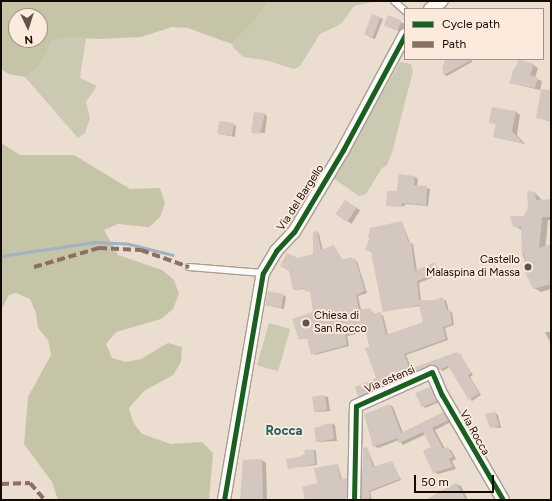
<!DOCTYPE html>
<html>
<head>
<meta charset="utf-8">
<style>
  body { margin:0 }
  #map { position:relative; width:552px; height:501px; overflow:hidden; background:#ebddcf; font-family:Figtree,sans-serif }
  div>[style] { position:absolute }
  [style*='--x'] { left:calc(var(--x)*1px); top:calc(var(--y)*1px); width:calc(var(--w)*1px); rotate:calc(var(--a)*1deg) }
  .green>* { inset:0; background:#ccc9b2; transform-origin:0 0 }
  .forest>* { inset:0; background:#c6c4a7 }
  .shadow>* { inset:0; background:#0003; transform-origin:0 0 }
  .stream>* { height:3px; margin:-1.5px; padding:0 1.5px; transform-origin:1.5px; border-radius:1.5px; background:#a0b2c4 }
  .building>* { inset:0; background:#d4c7bf; transform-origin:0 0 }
  .roads { filter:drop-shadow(1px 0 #a89e93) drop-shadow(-1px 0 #a89e93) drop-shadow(0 1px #a89e93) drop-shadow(0 -1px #a89e93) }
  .lane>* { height:6px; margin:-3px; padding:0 3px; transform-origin:3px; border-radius:3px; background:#fcfaf8 }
  .street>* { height:12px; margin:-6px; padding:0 6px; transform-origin:6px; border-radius:6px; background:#fcfaf8 }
  .quiet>* { height:4px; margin-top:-2px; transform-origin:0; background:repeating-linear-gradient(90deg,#8d6e63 0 8px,transparent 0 12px) }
  .cycleway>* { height:5px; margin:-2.5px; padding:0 2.5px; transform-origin:2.5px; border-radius:2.5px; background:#1b5e20 }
  .dots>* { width:11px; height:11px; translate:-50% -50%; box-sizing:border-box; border:2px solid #fcebdd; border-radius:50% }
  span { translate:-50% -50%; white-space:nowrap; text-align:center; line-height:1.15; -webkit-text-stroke:3.5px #fcebdd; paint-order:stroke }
  .street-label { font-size:11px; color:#130a04 }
  .poi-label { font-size:11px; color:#130a04 }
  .right { translate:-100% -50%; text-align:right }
  .left { translate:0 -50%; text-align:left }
  .quarter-label { font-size:13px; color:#245e5c; font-weight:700 }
  .frame { position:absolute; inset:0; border:2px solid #130a04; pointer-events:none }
  .legend { position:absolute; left:404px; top:8px; width:140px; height:52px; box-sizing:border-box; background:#fcebdd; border:1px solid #9f9186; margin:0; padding:5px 7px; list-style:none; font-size:12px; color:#130a04 }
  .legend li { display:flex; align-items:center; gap:8px; height:20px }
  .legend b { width:20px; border:1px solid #9f9186 }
  .north { position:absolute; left:8px; top:8px; width:40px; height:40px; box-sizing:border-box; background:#fcebdd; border:1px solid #9f9186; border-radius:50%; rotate:176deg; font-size:11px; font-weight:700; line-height:16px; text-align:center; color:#130a04 }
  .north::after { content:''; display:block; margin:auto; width:14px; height:18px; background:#5f544b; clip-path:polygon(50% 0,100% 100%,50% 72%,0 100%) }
  .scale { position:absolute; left:414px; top:475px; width:80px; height:18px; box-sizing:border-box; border:2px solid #130a04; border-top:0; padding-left:5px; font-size:12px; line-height:14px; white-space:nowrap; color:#130a04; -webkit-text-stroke:3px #fcebdd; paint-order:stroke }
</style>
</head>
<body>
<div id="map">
  <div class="green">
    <i style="clip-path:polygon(268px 1px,376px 1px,354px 6px,341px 24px,320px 34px,300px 66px,294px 69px,265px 60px,243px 57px,233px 47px,232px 44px,261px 13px)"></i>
    <i style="clip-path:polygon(68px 37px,86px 38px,80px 78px,97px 86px,86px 102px,90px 118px,85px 133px,78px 138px,25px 77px,38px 68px,52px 40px)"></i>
    <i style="clip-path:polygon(400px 62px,411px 64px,413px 71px,392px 153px,387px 165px,382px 168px,366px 194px,359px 196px,333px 178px)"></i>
    <i style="left:269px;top:323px;width:22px;height:44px;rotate:16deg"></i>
  </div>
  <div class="forest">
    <i style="clip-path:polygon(evenodd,1px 1px,268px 1px,261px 13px,232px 44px,188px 28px,172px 27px,141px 37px,100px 39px,68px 37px,52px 40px,38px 68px,25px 77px,9px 74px,1px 69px,1px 1px,16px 16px,40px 16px,40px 40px,16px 40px,16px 16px)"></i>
    <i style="clip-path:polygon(1px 143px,20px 155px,74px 155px,130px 189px,160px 188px,165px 203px,160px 217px,149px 227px,118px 224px,104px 230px,118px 255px,162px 270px,174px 280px,179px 294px,173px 309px,161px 319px,116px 332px,106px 344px,112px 358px,126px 362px,141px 359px,168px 343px,182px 347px,181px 362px,173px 375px,144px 391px,129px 408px,133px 422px,142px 434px,171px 444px,202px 442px,213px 453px,209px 500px,58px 500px,52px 482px,24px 444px,28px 397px,51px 355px,48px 340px,38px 328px,36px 313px,30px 299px,16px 293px,9px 295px,1px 310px)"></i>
  </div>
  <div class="shadow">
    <i style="clip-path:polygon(373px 15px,383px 19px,375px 39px,369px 37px)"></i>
    <i style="clip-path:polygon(388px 16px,405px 24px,401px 32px,387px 26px)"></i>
    <i style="clip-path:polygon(449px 59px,471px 59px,472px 62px,447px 76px,444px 75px)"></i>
    <i style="clip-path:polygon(533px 65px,538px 68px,535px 78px,542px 81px,540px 90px,510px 83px,514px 69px)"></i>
    <i style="clip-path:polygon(551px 91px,551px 122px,537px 117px)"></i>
    <i style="clip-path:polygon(516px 112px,520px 115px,517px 135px,525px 144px,494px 137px,497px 125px,490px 122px)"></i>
    <i style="clip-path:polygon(264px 114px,267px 116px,265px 133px,252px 132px)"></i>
    <i style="clip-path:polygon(233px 124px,236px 126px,235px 137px,219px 134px)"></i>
    <i style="clip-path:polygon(399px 176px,415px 177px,418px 179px,417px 186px,430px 189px,428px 206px,405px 204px,405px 206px,387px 206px,397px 192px)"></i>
    <i style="clip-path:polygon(535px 193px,542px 200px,551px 200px,551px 220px,548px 220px,545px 253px,551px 255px,551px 289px,541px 292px,534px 288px,523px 255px,522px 230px,514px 226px,525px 217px)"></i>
    <i style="left:346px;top:201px;width:17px;height:16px;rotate:33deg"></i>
    <i style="clip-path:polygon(402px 222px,410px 243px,413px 244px,417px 271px,435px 263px,441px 274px,419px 283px,421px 301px,446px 300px,449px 311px,452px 312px,454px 325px,445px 328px,448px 340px,406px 355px,412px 370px,456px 353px,459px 354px,473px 375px,470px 377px,481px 395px,472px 401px,450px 367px,443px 371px,435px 366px,361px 398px,358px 396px,378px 379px,366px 332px,347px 336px,349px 346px,315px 355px,308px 338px,300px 339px,314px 313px,312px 293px,306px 289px,294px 290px,298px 260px,314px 255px,317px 232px,319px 234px,323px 251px,334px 246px,342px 260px,350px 258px,357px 261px,367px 293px,358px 296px,361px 310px,370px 309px,374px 315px,383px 315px,388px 335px,424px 323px,420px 306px,383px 311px,369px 237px)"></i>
    <i style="clip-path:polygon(283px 295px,286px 297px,284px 309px,266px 305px)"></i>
    <i style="clip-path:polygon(545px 332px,551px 332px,551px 344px)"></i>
    <i style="clip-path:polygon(430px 388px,439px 402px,425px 408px,423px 406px)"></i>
    <i style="clip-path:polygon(325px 396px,328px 397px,330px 411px,318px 412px,315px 411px)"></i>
    <i style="clip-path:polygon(390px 405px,393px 407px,403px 433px,443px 413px,446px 415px,451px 422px,435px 430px,445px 449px,451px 450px,456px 459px,452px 461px,456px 469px,438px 474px,434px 472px,433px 447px,426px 434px,403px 445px,399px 440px,378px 448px,374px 446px)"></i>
    <i style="clip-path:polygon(495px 413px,498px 415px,501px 428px,491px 427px)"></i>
    <i style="clip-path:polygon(332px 424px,335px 425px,337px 441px,317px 442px,323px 425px)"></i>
    <i style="clip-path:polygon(367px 448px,375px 467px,392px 462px,401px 480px,370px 492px,372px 500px,361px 500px,364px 449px)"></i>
    <i style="clip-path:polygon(314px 450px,316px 451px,317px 465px,289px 468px)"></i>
    <i style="clip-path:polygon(262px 460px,266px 463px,267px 500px,243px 500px)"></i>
    <i style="clip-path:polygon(338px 465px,342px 480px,349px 480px,348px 500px,306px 500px)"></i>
    <i style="clip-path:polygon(456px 484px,461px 486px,468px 500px,427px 500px)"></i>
  </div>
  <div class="stream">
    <i style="--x:1;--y:256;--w:95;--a:-8.5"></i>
    <i style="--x:95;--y:242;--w:34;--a:3"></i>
    <i style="--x:129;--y:244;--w:45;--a:14"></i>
  </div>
  <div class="building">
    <i style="left:372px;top:14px;width:9px;height:22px;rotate:21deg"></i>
    <i style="left:388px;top:15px;width:15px;height:11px;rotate:23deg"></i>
    <i style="clip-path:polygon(446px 59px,473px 59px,444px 75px,442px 67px)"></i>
    <i style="clip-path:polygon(519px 59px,534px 64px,530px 75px,538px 78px,535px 88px,509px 83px)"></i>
    <i style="clip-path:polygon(541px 89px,551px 90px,551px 121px,536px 118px)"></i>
    <i style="clip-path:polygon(492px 107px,516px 111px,512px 131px,523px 143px,493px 137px,496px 124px,489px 123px)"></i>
    <i style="clip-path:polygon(254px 112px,265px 113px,260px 134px,251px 133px)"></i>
    <i style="left:219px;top:121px;width:15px;height:13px;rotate:8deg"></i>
    <i style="clip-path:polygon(399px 174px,415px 176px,414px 185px,427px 186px,426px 205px,402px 203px,402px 207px,386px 206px,387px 191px,397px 191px)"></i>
    <i style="clip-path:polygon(527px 191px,535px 192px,536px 200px,551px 199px,551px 217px,542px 217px,539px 248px,551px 244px,551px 284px,533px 289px,524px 270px,525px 255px,522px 255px,521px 227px,513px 227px,510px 216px,524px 216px,528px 208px)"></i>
    <i style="left:345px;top:200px;width:14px;height:17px;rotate:34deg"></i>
    <i style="clip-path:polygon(402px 221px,408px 242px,411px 242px,415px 271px,435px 262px,439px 272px,417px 281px,419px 300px,431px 301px,443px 297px,447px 310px,450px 310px,452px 324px,443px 327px,446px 339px,404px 354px,410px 369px,457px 352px,458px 355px,460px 353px,471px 373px,468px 375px,479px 393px,469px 400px,448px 366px,439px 370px,432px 365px,358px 397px,355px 387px,376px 378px,365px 348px,370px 346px,365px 331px,345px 335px,347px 345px,311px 355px,307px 337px,299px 340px,292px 319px,313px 312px,310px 291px,305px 292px,305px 288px,293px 290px,289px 271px,280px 266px,287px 253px,298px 258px,313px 254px,313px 232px,317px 231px,321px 250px,334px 245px,341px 260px,351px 257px,352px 259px,355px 258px,365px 291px,356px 295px,359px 310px,370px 308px,372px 314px,381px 312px,386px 335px,423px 322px,419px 305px,383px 312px,371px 252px,365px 250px,370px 237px,368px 238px,370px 228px)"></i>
    <i style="left:268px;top:291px;width:16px;height:14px;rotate:11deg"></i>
    <i style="clip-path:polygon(430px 387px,437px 401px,422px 407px,415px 393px)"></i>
    <i style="left:325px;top:395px;width:15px;height:13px;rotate:82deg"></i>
    <i style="clip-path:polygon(390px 404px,401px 433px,443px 412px,448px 420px,432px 428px,443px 449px,448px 447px,453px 457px,449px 459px,453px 467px,433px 473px,423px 451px,431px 447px,423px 432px,399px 443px,397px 438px,373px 447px,364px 414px)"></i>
    <i style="clip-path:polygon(495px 412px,499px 426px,490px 428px,485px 414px)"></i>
    <i style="clip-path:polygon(332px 423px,334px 439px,316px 442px,314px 428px)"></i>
    <i style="clip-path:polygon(367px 447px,373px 467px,392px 461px,400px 479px,369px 491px,370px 498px,362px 499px,363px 448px)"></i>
    <i style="clip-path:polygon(314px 449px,315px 464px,288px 469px,286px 459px,299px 457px,305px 454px,304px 450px)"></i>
    <i style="clip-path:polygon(262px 459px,263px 499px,240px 500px,243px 460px)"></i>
    <i style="clip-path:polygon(338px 464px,340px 479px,347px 478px,347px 500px,305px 500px,302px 487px,317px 483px,314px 468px)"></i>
    <i style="clip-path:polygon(456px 483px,466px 500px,425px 500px)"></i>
  </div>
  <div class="roads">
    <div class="lane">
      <i style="--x:394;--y:1;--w:15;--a:42"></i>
      <i style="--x:189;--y:267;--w:74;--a:4.6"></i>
    </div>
    <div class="street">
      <i style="--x:430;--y:9;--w:14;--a:-34"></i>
      <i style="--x:224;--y:500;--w:230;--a:-80.3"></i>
      <i style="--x:263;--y:273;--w:26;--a:-59"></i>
      <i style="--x:276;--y:251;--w:26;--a:-47"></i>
      <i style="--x:294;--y:232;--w:96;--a:-59.1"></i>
      <i style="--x:343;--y:150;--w:131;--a:-61.7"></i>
      <i style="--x:354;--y:500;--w:94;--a:-88.8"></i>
      <i style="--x:356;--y:406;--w:83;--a:-24.1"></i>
      <i style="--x:432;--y:372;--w:25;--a:67"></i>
      <i style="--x:442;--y:395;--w:121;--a:59.8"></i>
    </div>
  </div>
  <div class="quiet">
    <i style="--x:34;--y:267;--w:68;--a:-16.3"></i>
    <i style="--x:99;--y:248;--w:42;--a:2.7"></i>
    <i style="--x:141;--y:250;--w:51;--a:19.5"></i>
    <i style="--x:1;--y:484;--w:29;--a:-2"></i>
    <i style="--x:30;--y:483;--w:23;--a:49"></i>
  </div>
  <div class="cycleway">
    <i style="--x:224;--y:500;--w:230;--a:-80.3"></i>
    <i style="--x:263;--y:273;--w:26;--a:-59"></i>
    <i style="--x:276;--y:251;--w:26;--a:-47"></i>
    <i style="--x:294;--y:232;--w:96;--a:-59.1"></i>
    <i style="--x:343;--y:150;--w:131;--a:-61.7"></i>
    <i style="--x:354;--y:500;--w:94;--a:-88.8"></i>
    <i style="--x:356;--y:406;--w:83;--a:-24.1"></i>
    <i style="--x:432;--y:372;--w:25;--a:67"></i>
    <i style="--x:442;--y:395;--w:121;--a:59.8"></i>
  </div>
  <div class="dots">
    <i style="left:528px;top:267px;background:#5f544b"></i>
    <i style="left:306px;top:323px;background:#5f544b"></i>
  </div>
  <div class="street-label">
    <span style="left:301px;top:198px;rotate:-57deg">Via del Bargello</span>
    <span style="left:390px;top:380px;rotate:-23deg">Via estensi</span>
    <span style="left:474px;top:433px;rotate:61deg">Via Rocca</span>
  </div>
  <div class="poi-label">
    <span class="right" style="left:520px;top:267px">Castello<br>Malaspina di Massa</span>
    <span class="left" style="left:314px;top:323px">Chiesa di<br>San Rocco</span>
  </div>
  <div class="quarter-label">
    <span style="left:284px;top:431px">Rocca</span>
  </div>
  <div class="frame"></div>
  <ul class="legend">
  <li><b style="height:5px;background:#1b5e20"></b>Cycle path</li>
  <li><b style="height:5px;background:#8d6e63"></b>Path</li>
  </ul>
  <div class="north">N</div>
  <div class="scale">50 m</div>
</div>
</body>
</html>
